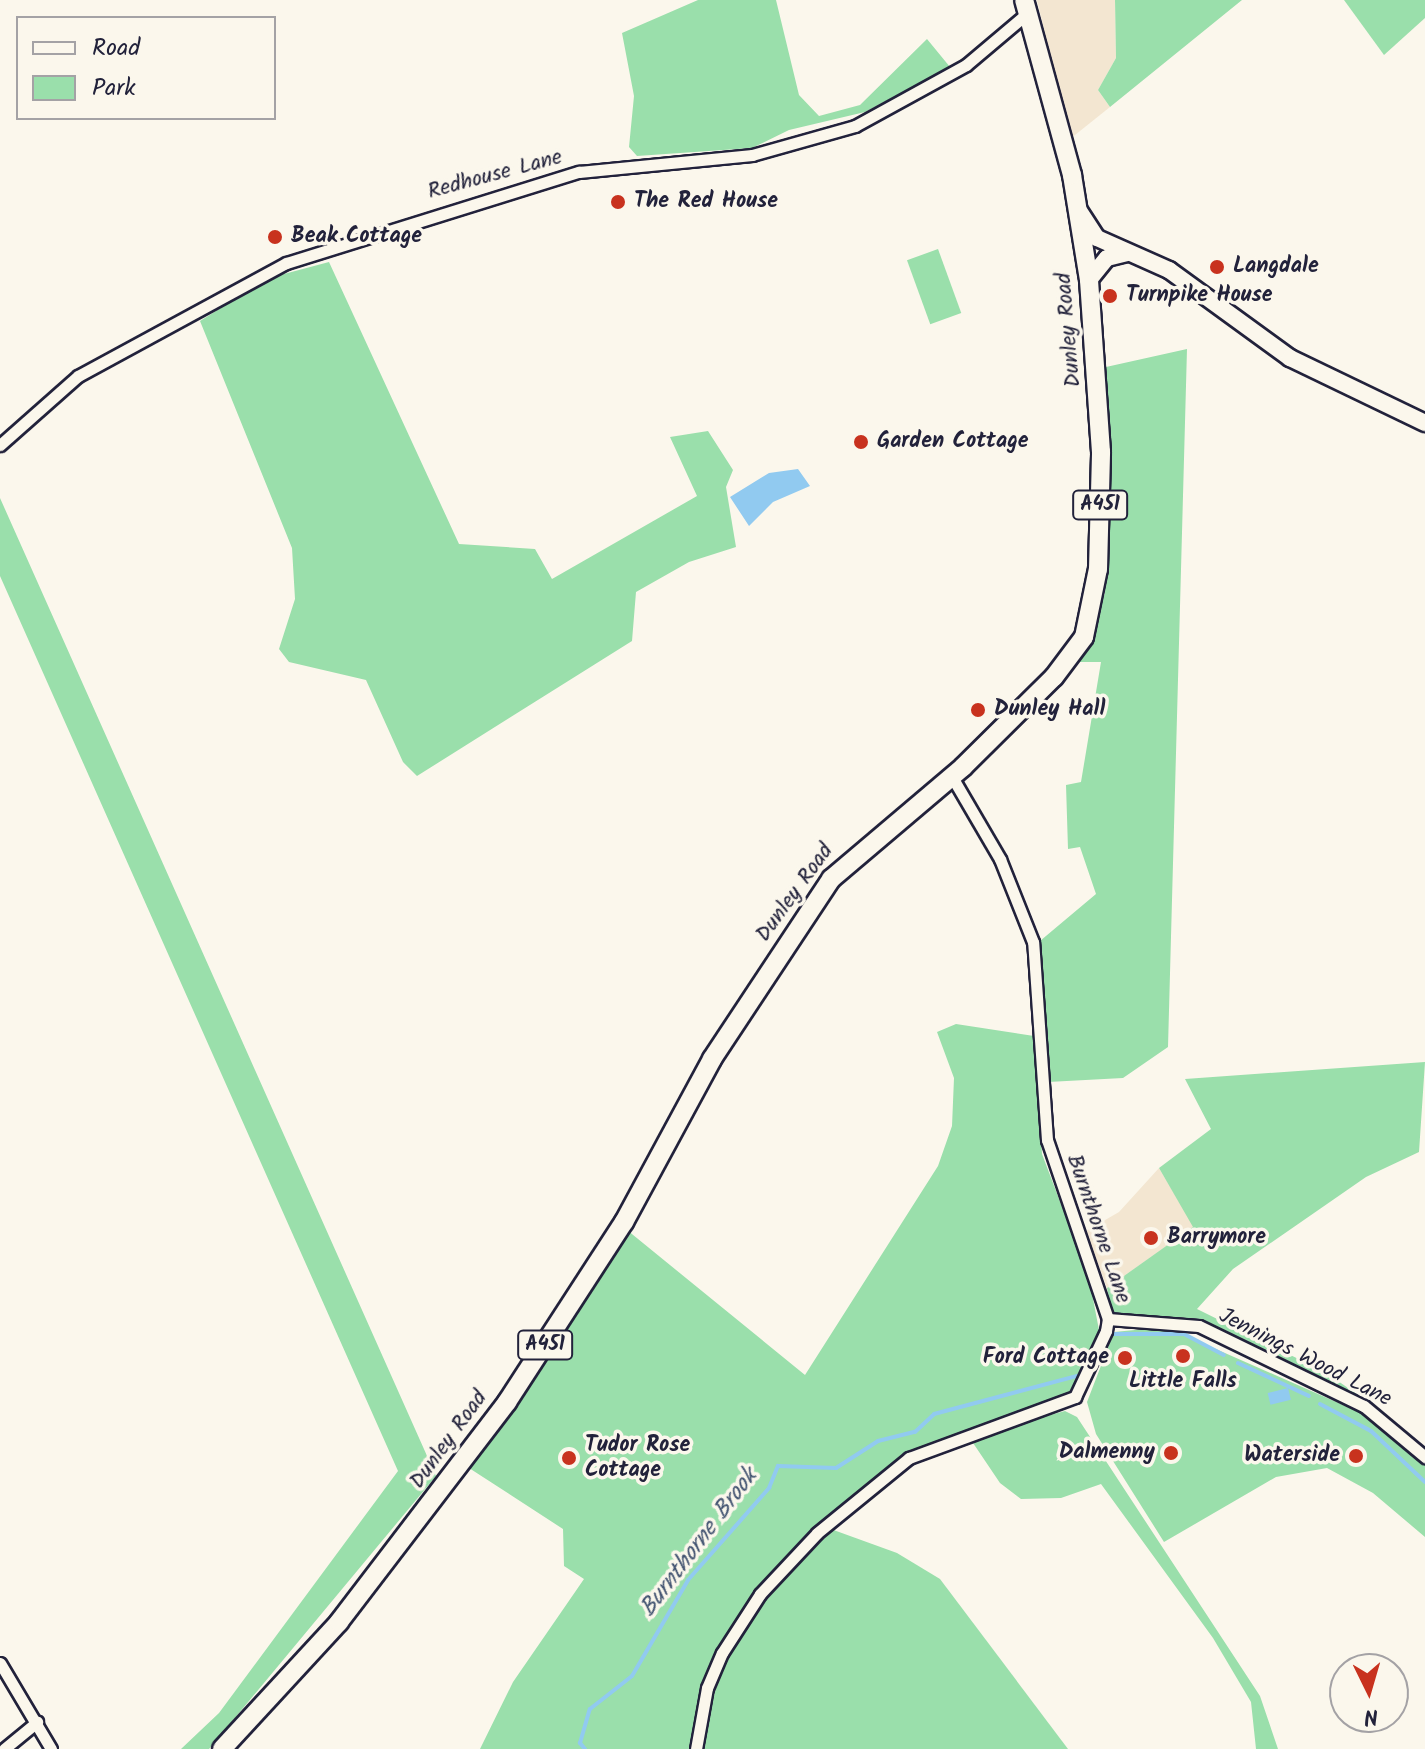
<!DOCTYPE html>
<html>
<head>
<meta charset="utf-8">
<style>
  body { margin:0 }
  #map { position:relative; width:1425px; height:1749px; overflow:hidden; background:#fbf7ec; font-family:Kalam,sans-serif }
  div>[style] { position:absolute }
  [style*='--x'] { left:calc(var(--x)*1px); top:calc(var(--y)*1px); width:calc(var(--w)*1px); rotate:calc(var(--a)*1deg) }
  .built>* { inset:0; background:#f3e6d1 }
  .green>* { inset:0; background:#9adfab; transform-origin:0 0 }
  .water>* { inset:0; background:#91caf0; transform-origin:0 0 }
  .stream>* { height:4px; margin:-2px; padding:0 2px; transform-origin:2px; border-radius:2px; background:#91caf0 }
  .roads { filter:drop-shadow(2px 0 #22223b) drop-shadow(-2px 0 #22223b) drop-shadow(0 2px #22223b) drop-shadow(0 -2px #22223b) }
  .street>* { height:11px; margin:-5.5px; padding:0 5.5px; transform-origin:5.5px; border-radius:5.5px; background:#fbf7ec }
  .secondary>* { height:16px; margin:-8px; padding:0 8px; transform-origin:8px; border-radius:8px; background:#fbf7ec }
  .primary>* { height:18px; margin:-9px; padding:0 9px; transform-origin:9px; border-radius:9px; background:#fbf7ec }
  .dots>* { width:22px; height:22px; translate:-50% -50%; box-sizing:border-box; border:4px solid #fbf7ec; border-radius:50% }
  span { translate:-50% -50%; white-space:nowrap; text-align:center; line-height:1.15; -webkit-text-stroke:7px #fbf7ec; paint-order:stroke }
  .shield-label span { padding:2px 6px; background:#fbf7ec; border:2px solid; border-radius:6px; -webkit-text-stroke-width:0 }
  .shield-label { font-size:20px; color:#22223b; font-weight:700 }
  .street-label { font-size:22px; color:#22223b }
  .poi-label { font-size:22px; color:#22223b; font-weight:700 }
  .left { translate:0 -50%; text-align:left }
  .right { translate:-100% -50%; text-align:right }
  .water-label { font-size:24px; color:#435471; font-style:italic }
  .legend { position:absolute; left:16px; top:16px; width:260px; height:104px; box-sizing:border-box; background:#fbf7ec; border:2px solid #a4a2a5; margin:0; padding:10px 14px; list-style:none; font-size:24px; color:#22223b }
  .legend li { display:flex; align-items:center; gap:16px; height:40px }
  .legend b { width:40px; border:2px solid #a4a2a5 }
  .north { position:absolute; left:1329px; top:1653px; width:80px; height:80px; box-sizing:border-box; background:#fbf7ec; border:2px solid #a4a2a5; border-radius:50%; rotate:175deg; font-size:22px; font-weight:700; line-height:32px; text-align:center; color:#22223b }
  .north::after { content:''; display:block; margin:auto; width:28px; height:36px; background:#c8321e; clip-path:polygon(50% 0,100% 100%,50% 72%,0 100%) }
</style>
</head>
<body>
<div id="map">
  <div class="built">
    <i style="clip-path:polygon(1037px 0,1115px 0,1116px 58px,1098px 90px,1110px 107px,1070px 139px)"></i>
    <i style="clip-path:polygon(1159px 1168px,1194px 1227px,1107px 1288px,1086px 1231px,1119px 1212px)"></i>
  </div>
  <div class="green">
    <i style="clip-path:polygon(698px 0,776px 0,799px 95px,819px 116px,860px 105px,927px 39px,950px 67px,865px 112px,789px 130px,752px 148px,637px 156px,629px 147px,634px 96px,622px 33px)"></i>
    <i style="clip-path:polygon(1115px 0,1242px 0,1110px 107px,1098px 90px,1116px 58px)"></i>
    <i style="clip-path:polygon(1344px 0,1425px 0,1425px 18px,1384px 55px)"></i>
    <i style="left:938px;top:249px;width:68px;height:33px;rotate:70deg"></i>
    <i style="clip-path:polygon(329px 262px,459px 544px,535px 549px,552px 579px,697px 496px,670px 437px,708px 431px,733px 470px,726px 487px,736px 547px,689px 562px,636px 592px,632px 641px,417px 776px,403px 762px,366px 680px,289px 662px,279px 649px,295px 599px,292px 548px,200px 321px,269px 278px)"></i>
    <i style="clip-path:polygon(1187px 349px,1168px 1047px,1123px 1078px,1048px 1082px,1040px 941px,1096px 894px,1080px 847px,1068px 849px,1066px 785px,1081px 782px,1101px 662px,1079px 662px,1105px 593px,1106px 367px)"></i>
    <i style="clip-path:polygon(0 498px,436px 1476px,209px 1749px,181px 1749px,219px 1713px,398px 1471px,0 576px)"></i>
    <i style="clip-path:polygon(956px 1024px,1034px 1036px,1042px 1154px,1089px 1278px,1099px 1330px,1072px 1391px,899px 1457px,809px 1534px,757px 1587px,711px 1663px,690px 1749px,480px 1749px,513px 1682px,584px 1579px,564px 1566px,563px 1529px,469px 1468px,627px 1230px,805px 1375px,938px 1166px,952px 1126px,954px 1078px,937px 1032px)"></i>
    <i style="clip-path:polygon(1425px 1062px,1419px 1152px,1366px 1177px,1233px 1269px,1197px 1309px,1325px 1372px,1374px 1406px,1201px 1319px,1112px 1313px,1107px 1288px,1193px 1227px,1159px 1168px,1211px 1129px,1185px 1079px)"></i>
    <i style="clip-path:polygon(1166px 1327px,1377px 1420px,1425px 1465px,1425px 1537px,1373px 1493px,1327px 1468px,1276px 1477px,1164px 1542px,1096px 1434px,1087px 1402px,1114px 1332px)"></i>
    <i style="clip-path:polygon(1065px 1411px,1077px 1417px,1260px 1696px,1278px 1749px,1256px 1749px,1251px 1702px,1213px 1638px,1101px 1484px,1061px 1498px,1021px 1499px,1000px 1483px,969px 1437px)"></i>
    <i style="clip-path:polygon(828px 1528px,897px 1553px,940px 1579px,1068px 1749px,701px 1749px,721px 1667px,765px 1596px)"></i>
  </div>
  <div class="water">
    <i style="clip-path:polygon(798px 469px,810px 486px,773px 502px,749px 526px,730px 497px,769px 473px)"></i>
    <i style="left:1288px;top:1388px;width:12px;height:21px;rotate:76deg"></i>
  </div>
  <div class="stream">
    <i style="--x:1114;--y:1334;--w:70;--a:0"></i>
    <i style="--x:1184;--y:1334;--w:45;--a:27.7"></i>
    <i style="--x:1238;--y:1363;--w:78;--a:24.9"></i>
    <i style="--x:1320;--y:1404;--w:58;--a:27.9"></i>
    <i style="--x:1371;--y:1431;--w:74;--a:43.4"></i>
    <i style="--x:585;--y:1749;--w:8;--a:-130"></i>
    <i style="--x:580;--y:1743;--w:35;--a:-74"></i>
    <i style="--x:590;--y:1709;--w:53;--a:-38.2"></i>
    <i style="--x:632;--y:1676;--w:111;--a:-59.7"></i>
    <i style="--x:688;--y:1580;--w:123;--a:-48.6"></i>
    <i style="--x:769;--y:1488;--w:24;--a:-68"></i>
    <i style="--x:778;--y:1466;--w:58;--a:2"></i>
    <i style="--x:836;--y:1468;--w:50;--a:-32.7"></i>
    <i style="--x:878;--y:1441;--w:38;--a:-14"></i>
    <i style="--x:915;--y:1432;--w:26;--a:-43"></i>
    <i style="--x:934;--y:1414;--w:152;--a:-14.9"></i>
  </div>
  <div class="roads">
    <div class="street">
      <i style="--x:0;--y:445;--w:104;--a:-41.5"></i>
      <i style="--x:78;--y:376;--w:237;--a:-28.5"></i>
      <i style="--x:286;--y:263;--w:307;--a:-17.3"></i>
      <i style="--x:579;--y:172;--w:174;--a:-5.6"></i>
      <i style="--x:752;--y:155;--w:107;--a:-15.7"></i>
      <i style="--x:855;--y:126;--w:127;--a:-28.8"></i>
      <i style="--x:966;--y:65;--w:76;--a:-40.2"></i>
      <i style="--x:1108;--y:1319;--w:91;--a:4.4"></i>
      <i style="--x:1199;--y:1326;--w:183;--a:25.9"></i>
      <i style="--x:1364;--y:1406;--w:80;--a:39.9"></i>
      <i style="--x:0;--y:1663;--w:100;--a:59.3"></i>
      <i style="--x:4;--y:1749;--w:43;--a:-39.3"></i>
      <i style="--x:696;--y:1749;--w:62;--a:-79.8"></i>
      <i style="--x:707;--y:1688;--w:38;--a:-67"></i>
      <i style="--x:722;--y:1653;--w:70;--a:-57.2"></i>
      <i style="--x:760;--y:1594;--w:83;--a:-46.9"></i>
      <i style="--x:817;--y:1533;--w:119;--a:-39.2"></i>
      <i style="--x:909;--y:1458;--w:177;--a:-20.2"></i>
      <i style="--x:1075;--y:1397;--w:73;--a:-64.8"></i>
      <i style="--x:1106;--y:1331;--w:12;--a:-81"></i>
      <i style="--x:1108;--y:1319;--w:189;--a:-108.8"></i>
      <i style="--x:1047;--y:1140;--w:198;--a:-94"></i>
      <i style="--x:1033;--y:942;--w:89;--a:-111.7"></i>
      <i style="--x:1000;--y:859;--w:95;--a:-120.3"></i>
    </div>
    <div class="secondary">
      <i style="--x:1080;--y:212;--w:31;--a:57"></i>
      <i style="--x:1097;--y:238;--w:79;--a:24"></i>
      <i style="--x:1169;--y:270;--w:150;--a:36"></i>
      <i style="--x:1290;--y:358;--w:150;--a:25.7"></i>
      <i style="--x:1089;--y:280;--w:28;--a:-51"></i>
      <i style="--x:1107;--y:258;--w:21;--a:-14"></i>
    </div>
    <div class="primary">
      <i style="--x:222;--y:1749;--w:173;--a:-47.3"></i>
      <i style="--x:339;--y:1622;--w:277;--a:-52.6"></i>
      <i style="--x:507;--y:1402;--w:215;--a:-57"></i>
      <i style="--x:624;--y:1222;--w:185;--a:-61.6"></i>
      <i style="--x:712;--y:1059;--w:216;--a:-56.5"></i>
      <i style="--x:831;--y:879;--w:173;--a:-40.3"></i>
      <i style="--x:963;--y:767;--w:128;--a:-44.7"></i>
      <i style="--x:1054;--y:677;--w:50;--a:-53.1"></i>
      <i style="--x:1084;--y:637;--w:69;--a:-78.4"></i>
      <i style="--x:1098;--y:569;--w:117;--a:-88.5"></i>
      <i style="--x:1101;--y:452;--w:172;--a:-94"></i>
      <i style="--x:1089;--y:280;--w:106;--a:-99.2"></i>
      <i style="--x:1072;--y:175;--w:181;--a:-105.3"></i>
    </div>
  </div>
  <div class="dots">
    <i style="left:618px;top:202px;background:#c8321e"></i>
    <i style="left:275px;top:237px;background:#c8321e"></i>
    <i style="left:1217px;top:267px;background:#c8321e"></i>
    <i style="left:1110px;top:296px;background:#c8321e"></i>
    <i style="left:861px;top:442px;background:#c8321e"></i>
    <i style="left:978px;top:710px;background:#c8321e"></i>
    <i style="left:1151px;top:1238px;background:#c8321e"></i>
    <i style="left:1183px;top:1356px;background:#c8321e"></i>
    <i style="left:1125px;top:1358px;background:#c8321e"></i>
    <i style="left:1171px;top:1453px;background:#c8321e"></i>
    <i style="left:1356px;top:1456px;background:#c8321e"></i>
    <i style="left:569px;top:1458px;background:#c8321e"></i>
  </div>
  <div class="shield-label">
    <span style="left:1100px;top:505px">A451</span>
    <span style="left:545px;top:1345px">A451</span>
  </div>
  <div class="street-label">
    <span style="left:495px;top:175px;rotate:-15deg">Redhouse Lane</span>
    <span style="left:1069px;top:330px;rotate:-95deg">Dunley Road</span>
    <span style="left:795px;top:893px;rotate:-54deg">Dunley Road</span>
    <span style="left:1098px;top:1229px;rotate:71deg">Burnthorne Lane</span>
    <span style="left:1305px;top:1358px;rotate:27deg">Jennings Wood Lane</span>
    <span style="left:449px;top:1440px;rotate:-54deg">Dunley Road</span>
  </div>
  <div class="poi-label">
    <span class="left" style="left:634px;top:202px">The Red House</span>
    <span class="left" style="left:291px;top:237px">Beak Cottage</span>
    <span class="left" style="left:1233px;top:267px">Langdale</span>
    <span class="left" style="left:1126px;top:296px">Turnpike House</span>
    <span class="left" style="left:877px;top:442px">Garden Cottage</span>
    <span class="left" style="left:994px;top:710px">Dunley Hall</span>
    <span class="left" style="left:1167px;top:1238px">Barrymore</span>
    <span class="right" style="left:1109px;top:1358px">Ford Cottage</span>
    <span style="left:1183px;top:1382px">Little Falls</span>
    <span class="left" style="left:585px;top:1458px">Tudor Rose<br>Cottage</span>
    <span class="right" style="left:1155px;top:1453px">Dalmenny</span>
    <span class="right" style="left:1340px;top:1456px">Waterside</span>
  </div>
  <div class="water-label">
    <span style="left:699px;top:1543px;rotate:-53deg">Burnthorne Brook</span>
  </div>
  <ul class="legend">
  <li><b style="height:10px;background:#fbf7ec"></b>Road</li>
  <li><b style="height:22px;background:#9adfab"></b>Park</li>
  </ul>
  <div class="north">N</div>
</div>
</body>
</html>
